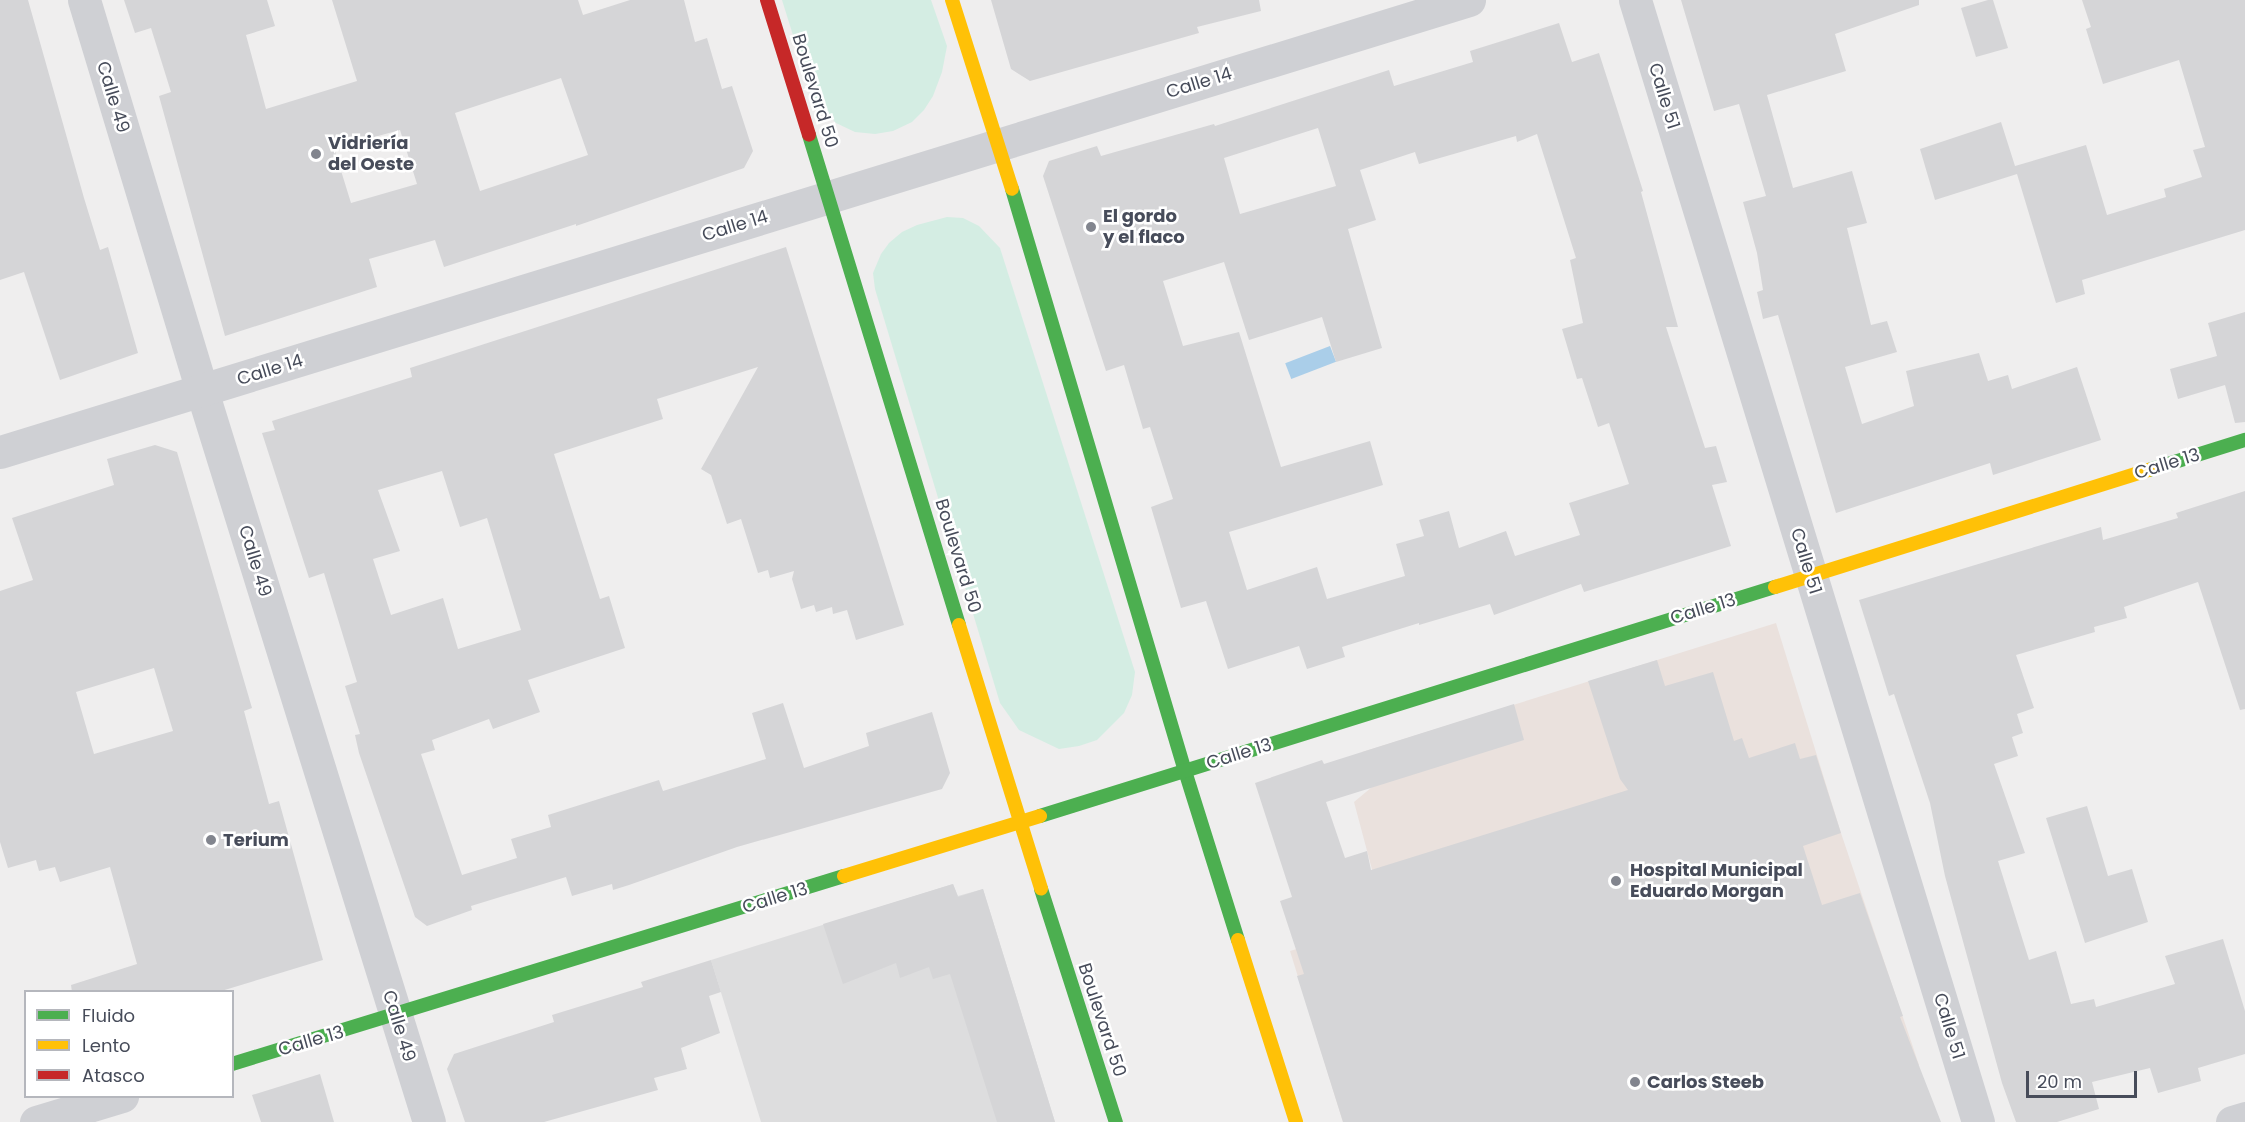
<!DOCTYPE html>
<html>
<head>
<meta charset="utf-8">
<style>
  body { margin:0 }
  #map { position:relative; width:2245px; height:1122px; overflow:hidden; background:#efeeee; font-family:Poppins,sans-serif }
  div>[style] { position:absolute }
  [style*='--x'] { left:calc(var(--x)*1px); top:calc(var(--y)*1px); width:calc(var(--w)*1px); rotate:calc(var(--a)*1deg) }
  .education>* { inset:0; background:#ddddde }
  .medical>* { inset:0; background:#eae1dd }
  .green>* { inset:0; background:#d4ede3 }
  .water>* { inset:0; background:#aacee9; transform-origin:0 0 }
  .building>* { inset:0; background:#d5d5d7 }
  .street>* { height:33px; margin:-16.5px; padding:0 16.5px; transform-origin:16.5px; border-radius:16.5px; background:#cfd0d4 }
  .fast>* { height:14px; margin:-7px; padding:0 7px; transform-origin:7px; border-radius:7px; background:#4caf50 }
  .slow>* { height:14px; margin:-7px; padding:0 7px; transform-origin:7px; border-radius:7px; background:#ffc107 }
  .jam>* { height:14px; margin:-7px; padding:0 7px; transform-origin:7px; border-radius:7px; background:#c62828 }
  .dots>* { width:16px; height:16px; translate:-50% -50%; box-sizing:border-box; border:3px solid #fff; border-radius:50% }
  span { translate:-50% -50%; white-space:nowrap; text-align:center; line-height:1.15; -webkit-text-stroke:5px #fff; paint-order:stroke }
  .street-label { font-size:18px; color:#474c5a }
  .poi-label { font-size:18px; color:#474c5a; font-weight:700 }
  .left { translate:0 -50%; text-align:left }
  .legend { position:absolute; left:24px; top:990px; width:210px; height:108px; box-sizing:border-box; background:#fff; border:2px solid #b5b7bd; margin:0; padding:8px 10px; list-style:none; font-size:18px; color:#474c5a }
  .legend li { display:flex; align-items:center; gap:12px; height:30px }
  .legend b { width:30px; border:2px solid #b5b7bd }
  .scale { position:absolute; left:2026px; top:1071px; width:111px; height:27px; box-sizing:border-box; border:3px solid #474c5a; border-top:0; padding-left:8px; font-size:18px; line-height:21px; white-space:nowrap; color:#474c5a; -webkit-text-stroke:4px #fff; paint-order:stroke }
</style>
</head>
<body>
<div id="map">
  <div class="education">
    <i style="clip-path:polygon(953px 884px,958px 896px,983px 889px,1055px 1122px,761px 1122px,711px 960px)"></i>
  </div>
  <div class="medical">
    <i style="clip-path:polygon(1776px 623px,1841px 833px,1919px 1065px,1343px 1122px,1290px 951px,1386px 922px,1354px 802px,1372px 787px,1362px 752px)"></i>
  </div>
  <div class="green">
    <i style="clip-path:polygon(782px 0,931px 0,947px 46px,942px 72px,933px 96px,924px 110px,912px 122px,893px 131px,875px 134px,855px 132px,836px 123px,812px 96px)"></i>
    <i style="clip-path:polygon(947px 217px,963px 218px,979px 226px,1000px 248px,1135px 672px,1132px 695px,1124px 713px,1097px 740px,1079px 746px,1059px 749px,1019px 730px,1000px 703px,875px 289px,873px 273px,881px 254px,889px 243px,902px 232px,917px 225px)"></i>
  </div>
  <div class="water">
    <i style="left:1330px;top:346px;width:17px;height:48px;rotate:69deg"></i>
  </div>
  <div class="building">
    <i style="clip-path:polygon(0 0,28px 0,84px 198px,100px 250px,108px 247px,138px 353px,60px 380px,24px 272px,0 280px)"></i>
    <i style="clip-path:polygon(evenodd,124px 0,267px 0,275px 26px,246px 35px,266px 109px,357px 81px,332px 0,578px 0,583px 15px,630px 0,684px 0,695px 42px,707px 38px,722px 89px,732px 86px,753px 151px,744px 168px,576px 226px,576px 224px,444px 267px,435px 240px,369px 259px,377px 287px,225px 336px,159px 96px,171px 92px,151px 28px,135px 33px,124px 0,561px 78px,588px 155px,480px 191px,455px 113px,561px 78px,124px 0,400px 130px,417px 184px,351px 203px,334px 148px,400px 130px)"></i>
    <i style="clip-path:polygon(991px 0,1259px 0,1261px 11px,1197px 27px,1199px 33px,1030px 81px,1011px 69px)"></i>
    <i style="clip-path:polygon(1681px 0,1919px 0,1919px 5px,1835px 34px,1846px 71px,1767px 95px,1793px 188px,1852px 171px,1867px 223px,1847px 228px,1871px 325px,1887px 321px,1897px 352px,1845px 367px,1862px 424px,1914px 406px,1906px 371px,1979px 353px,1988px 381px,2008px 375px,2012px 389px,2077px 367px,2101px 440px,1993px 475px,1990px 463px,1836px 513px,1778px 315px,1763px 319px,1757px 292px,1763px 290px,1757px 253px,1743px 202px,1766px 196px,1739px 104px,1714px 111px)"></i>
    <i style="clip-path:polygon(1988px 0,1993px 0,2008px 48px,1976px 57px,1961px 8px)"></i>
    <i style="clip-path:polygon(2082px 0,2245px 0,2245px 230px,2082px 280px,2085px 294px,2056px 303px,2017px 174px,1935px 200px,1920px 149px,2001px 122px,2015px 166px,2086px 145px,2107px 215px,2166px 197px,2164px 189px,2202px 177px,2193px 150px,2205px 147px,2179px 60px,2103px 84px,2086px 29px,2091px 27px)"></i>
    <i style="clip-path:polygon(evenodd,1559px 23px,1572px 62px,1599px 53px,1618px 112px,1643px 191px,1641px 192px,1678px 327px,1666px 327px,1705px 448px,1716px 446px,1727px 482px,1712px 485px,1731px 546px,1584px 592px,1581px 584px,1494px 615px,1490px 604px,1419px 625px,1419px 623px,1342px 647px,1345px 657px,1307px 669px,1299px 646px,1228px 669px,1206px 601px,1181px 608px,1151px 507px,1173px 499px,1150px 427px,1143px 429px,1124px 365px,1106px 371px,1043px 176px,1049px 161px,1097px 146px,1101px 156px,1214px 124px,1215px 126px,1389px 70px,1394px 86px,1473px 62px,1470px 51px,1559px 23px,1318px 128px,1336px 186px,1240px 214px,1224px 158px,1318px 128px,1559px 23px,1537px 134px,1576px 258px,1570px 260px,1583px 323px,1562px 329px,1577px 379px,1582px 378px,1598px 427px,1609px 423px,1629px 484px,1569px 503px,1580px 535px,1515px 556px,1506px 531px,1459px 548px,1449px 511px,1419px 520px,1424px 536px,1396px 544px,1405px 576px,1327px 599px,1317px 567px,1247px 590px,1229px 532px,1383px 485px,1370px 441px,1281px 467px,1239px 332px,1183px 346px,1163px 281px,1224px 262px,1249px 340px,1322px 317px,1336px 362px,1382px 348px,1348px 229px,1376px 220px,1360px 170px,1415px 152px,1419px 164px,1516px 136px,1517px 142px,1537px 134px)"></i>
    <i style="clip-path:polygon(evenodd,786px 247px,904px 625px,856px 640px,847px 610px,833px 614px,832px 607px,816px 612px,814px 605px,801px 609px,792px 579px,794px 571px,770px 578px,768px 570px,758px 573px,741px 519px,727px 524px,711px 475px,701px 469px,758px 367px,657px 399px,663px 419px,554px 454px,600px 599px,609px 596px,625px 648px,528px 680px,540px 712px,493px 729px,489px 719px,432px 740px,435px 750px,421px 754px,462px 875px,517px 858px,511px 839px,551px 827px,548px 815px,659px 780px,663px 791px,766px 759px,752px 713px,783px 703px,804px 768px,869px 746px,866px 733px,932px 712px,950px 773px,942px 789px,737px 847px,629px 885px,613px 890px,612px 884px,572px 896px,566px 877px,471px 906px,472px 910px,427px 926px,415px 917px,359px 753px,355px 735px,360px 734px,345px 686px,357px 682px,324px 573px,309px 578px,262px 433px,275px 430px,272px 421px,412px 377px,410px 368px,786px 247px,442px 471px,460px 527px,487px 518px,521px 630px,458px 649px,443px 598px,391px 615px,373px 559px,400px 551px,378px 490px,442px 471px)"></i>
    <i style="clip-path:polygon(2245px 312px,2245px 422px,2235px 423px,2225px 385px,2178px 399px,2170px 369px,2217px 356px,2208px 323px)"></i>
    <i style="clip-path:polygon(evenodd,155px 445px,177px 452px,252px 708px,244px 711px,269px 804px,279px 801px,323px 960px,218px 992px,72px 992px,71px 985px,137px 964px,110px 867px,60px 882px,55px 867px,39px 871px,36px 860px,8px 868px,0 842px,0 591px,33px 580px,12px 518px,114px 485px,107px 459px,155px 445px,154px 668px,173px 731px,94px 754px,76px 692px,154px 668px)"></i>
    <i style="clip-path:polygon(2245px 491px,2245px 709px,2240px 710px,2198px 582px,2124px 607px,2127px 618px,2094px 627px,2095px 632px,2016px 655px,2034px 708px,2017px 714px,2023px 733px,2012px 737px,2018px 756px,1994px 764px,2025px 853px,1998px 861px,2029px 960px,2056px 951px,2071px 1004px,2094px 999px,2096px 1007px,2175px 984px,2165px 956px,2223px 939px,2245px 1011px,2245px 1054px,2198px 1068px,2201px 1081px,2158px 1093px,2150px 1068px,2092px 1082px,2099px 1109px,2057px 1122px,2016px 1122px,2002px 1083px,1945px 876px,1930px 803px,1894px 694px,1889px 696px,1859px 600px,2101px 527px,2103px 540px,2178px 518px,2176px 513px)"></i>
    <i style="clip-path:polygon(1657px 660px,1665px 686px,1713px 672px,1734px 741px,1742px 738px,1749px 758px,1795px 743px,1800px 759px,1816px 755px,1841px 833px,1803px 846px,1822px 905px,1860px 893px,1903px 1016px,1900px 1017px,1941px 1122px,1343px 1122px,1297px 976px,1304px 974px,1280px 901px,1292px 897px,1255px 783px,1322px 760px,1324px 764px,1514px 704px,1524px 740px,1326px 802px,1345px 858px,1367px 851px,1371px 870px,1628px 790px,1620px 779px,1588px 681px)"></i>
    <i style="clip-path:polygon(2087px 806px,2108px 876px,2132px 869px,2148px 922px,2085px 943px,2046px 818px)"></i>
    <i style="clip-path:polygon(953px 884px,958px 897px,983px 889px,1055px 1122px,997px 1122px,950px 974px,933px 979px,929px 967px,900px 978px,896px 963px,843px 984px,823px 924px)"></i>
    <i style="clip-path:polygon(711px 960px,721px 992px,709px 996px,720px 1033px,681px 1048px,687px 1069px,654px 1078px,658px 1090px,544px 1122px,465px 1122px,447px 1069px,454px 1054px,554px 1022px,552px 1015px,643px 987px,641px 982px)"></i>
    <i style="clip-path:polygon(320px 1074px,334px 1122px,261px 1122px,252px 1095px)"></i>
  </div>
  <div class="street">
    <i style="--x:84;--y:0;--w:408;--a:73.2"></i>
    <i style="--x:202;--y:391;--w:765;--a:72.75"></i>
    <i style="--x:1635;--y:0;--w:1173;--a:73"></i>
    <i style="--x:0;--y:452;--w:1537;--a:-17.1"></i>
    <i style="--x:36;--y:1122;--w:90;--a:-16.8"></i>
    <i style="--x:2232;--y:1122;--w:14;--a:-17"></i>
  </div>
  <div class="fast">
    <i style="--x:809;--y:135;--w:512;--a:72.98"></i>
    <i style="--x:1012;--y:189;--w:607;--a:73.45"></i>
    <i style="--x:1185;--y:771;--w:177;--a:72.6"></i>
    <i style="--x:2149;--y:470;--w:101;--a:-17.4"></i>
    <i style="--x:1040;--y:816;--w:770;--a:-17.31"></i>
    <i style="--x:1041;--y:889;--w:245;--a:72.2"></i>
    <i style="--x:232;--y:1064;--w:640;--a:-17.08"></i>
  </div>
  <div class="slow">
    <i style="--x:952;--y:0;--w:198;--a:72.4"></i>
    <i style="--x:1775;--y:587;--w:392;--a:-17.4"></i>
    <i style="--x:959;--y:625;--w:276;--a:72.7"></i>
    <i style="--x:844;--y:876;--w:205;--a:-17"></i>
    <i style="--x:1238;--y:940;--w:191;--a:72.3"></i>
  </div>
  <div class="jam">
    <i style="--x:767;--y:0;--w:141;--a:72.7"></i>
  </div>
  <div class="dots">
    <i style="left:316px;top:154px;background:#82858e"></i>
    <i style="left:1091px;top:227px;background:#82858e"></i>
    <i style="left:211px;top:840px;background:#82858e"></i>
    <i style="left:1616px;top:881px;background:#82858e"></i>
    <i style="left:1635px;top:1082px;background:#82858e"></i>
  </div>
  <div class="street-label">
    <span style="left:1199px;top:83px;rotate:-17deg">Calle 14</span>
    <span style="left:815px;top:91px;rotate:73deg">Boulevard 50</span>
    <span style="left:1664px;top:96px;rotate:73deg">Calle 51</span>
    <span style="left:113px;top:97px;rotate:73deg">Calle 49</span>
    <span style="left:735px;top:226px;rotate:-17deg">Calle 14</span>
    <span style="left:270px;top:370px;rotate:-17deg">Calle 14</span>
    <span style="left:2167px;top:464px;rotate:-17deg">Calle 13</span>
    <span style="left:958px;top:556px;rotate:73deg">Boulevard 50</span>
    <span style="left:255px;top:561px;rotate:73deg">Calle 49</span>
    <span style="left:1806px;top:561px;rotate:73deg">Calle 51</span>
    <span style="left:1703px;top:609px;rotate:-17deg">Calle 13</span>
    <span style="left:1239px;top:754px;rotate:-17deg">Calle 13</span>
    <span style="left:775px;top:898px;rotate:-17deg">Calle 13</span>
    <span style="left:1102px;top:1020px;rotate:72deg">Boulevard 50</span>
    <span style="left:399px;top:1026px;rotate:73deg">Calle 49</span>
    <span style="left:1949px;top:1026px;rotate:73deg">Calle 51</span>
    <span style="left:311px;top:1041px;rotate:-16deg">Calle 13</span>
  </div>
  <div class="poi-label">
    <span class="left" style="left:328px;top:154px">Vidriería<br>del Oeste</span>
    <span class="left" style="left:1103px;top:227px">El gordo<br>y el flaco</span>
    <span class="left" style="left:223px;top:840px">Terium</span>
    <span class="left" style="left:1630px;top:881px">Hospital Municipal<br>Eduardo Morgan</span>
    <span class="left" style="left:1647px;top:1082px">Carlos Steeb</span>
  </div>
  <ul class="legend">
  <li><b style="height:8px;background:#4caf50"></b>Fluido</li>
  <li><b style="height:8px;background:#ffc107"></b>Lento</li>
  <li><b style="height:8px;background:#c62828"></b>Atasco</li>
  </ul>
  <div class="scale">20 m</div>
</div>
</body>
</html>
